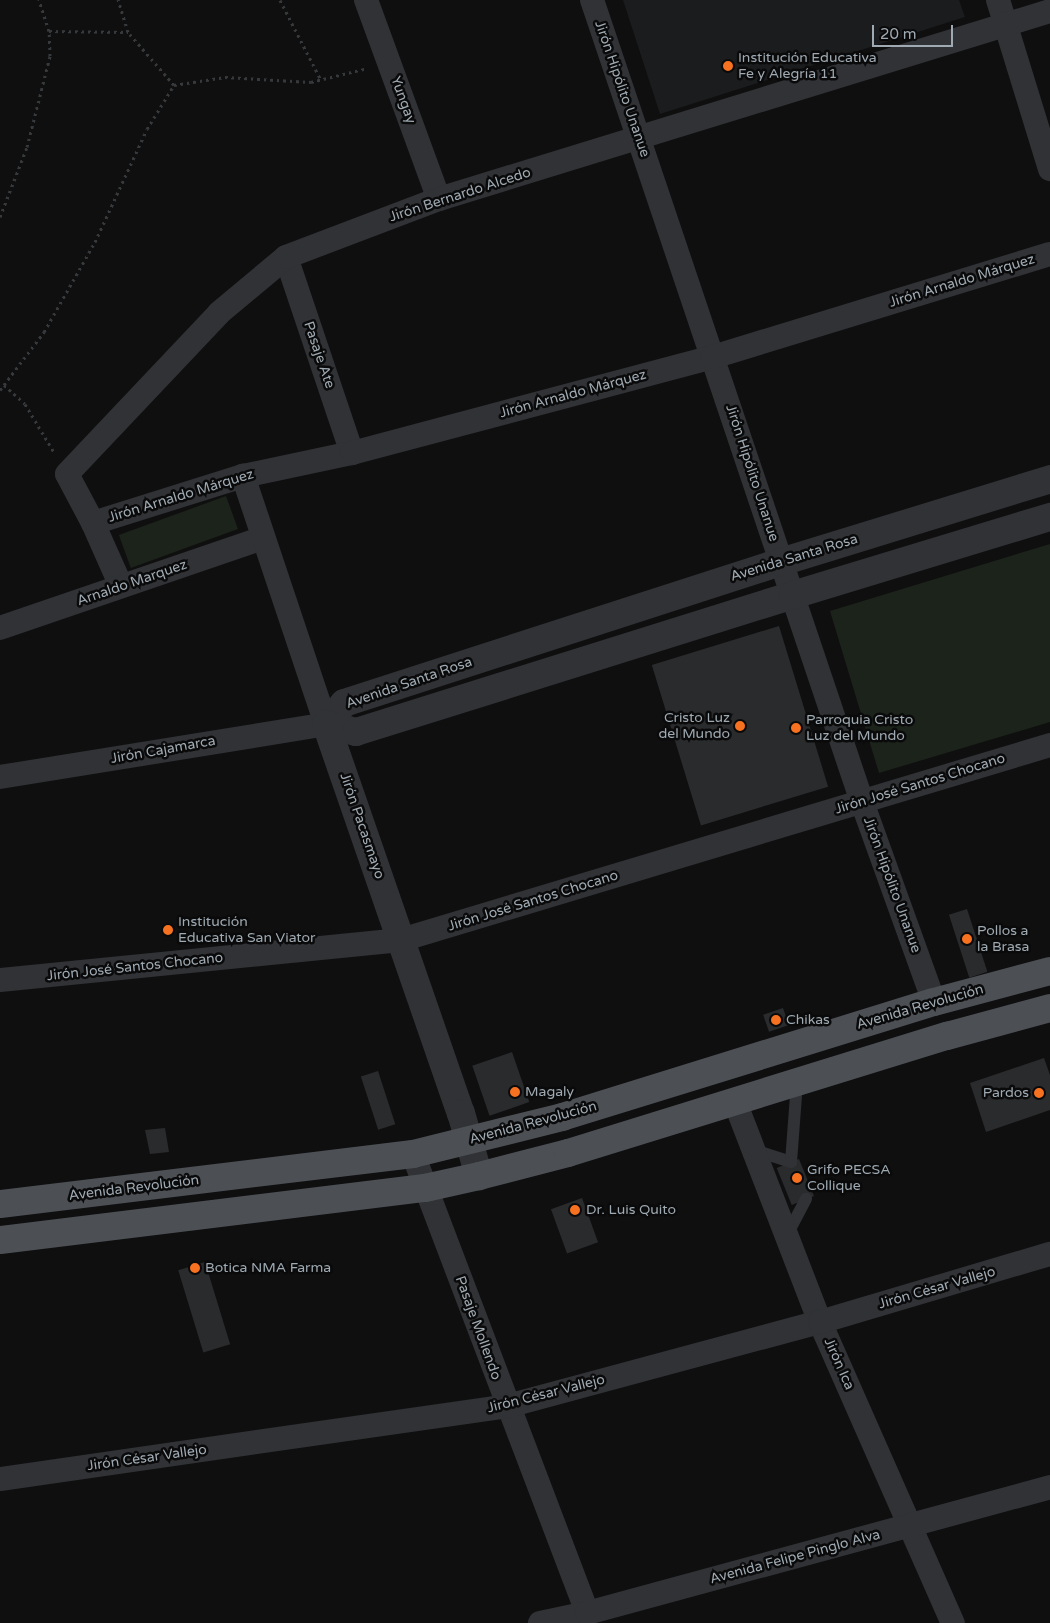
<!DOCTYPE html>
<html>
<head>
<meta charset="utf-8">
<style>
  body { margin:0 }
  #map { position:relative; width:1050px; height:1623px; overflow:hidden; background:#0f0f10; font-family:"Varela Round",sans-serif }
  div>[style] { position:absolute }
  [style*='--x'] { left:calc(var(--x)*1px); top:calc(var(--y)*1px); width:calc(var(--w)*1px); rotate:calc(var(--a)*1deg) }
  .built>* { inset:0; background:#1b1c1d }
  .green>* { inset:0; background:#1c231b; transform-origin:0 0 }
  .building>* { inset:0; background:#2a2b2d; transform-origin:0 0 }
  .path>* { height:3px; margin-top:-1.5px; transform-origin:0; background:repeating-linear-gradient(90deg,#363a3c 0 2.5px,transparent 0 6.5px) }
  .service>* { height:12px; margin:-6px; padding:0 6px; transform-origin:6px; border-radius:6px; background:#303235 }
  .minor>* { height:24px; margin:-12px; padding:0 12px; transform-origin:12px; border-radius:12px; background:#303235 }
  .tertiary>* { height:28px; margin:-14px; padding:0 14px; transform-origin:14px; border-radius:14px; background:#303235 }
  .primary>* { height:28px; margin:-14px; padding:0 14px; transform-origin:14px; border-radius:14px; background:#4c5055 }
  .dots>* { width:14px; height:14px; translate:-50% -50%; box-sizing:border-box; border:2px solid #0a0a0b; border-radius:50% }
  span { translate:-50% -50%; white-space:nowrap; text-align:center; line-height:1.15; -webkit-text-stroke:5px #0a0a0b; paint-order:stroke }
  .poi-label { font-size:14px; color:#9faab2 }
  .left { translate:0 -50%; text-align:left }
  .right { translate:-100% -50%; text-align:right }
  .street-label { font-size:14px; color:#9faab2 }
  .scale { position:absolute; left:872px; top:25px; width:81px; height:22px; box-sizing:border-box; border:2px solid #9faab2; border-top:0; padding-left:6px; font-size:15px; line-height:18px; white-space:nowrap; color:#9faab2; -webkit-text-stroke:4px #0a0a0b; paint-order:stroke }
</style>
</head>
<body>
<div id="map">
  <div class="built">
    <i style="clip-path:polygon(623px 0,959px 0,965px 17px,660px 114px)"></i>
  </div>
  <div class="green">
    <i style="left:226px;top:496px;width:35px;height:114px;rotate:70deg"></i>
    <i style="clip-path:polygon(1050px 544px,1050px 722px,879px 773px,830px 611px)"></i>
  </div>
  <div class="building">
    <i style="left:779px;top:626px;width:168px;height:133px;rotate:73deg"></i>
    <i style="left:967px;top:909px;width:66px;height:19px;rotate:72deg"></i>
    <i style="left:783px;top:1008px;width:18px;height:21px;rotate:71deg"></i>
    <i style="left:512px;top:1052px;width:53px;height:42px;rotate:71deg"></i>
    <i style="clip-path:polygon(1044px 1058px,1050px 1075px,1050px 1110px,986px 1132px,970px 1083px)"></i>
    <i style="left:378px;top:1071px;width:56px;height:18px;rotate:72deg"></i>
    <i style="clip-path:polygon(165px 1128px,169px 1152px,150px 1154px,145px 1130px)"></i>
    <i style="left:799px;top:1159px;width:40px;height:24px;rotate:68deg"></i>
    <i style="left:582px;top:1198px;width:47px;height:33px;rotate:70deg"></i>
    <i style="left:205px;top:1262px;width:86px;height:28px;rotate:73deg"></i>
  </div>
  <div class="path">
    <i style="--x:280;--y:0;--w:90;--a:62.9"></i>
    <i style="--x:49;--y:31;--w:79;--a:0.7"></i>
    <i style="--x:174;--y:85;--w:52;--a:-8.9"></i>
    <i style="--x:225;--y:77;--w:86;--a:3.3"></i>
    <i style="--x:311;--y:82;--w:55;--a:-13.8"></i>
    <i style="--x:0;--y:217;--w:75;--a:-68.9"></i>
    <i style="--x:27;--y:147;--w:94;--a:-75.8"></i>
    <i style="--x:50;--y:56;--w:25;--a:-92"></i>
    <i style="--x:49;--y:31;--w:33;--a:-108"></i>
    <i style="--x:4;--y:385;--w:28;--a:42"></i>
    <i style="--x:25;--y:404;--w:56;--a:58.9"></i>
    <i style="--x:0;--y:390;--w:73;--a:-52.8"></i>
    <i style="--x:44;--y:332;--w:103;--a:-60.5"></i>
    <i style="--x:95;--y:242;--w:124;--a:-65.3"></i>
    <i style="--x:147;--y:129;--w:52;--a:-58.5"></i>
    <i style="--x:174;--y:85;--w:70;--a:-131"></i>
    <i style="--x:128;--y:32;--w:34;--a:-107"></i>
  </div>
  <div class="service">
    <i style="--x:754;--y:1150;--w:39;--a:18"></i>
    <i style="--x:791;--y:1162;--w:80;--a:-85.7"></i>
    <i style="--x:787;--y:1235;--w:41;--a:-62.2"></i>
  </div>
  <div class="minor">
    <i style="--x:366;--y:0;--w:212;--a:69.9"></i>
    <i style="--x:592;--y:0;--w:846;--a:71.39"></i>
    <i style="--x:862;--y:802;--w:213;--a:70.2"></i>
    <i style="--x:998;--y:0;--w:177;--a:72.9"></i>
    <i style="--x:286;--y:257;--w:207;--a:71.4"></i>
    <i style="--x:93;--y:523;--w:157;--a:-17.4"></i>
    <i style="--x:243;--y:476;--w:111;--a:-11.9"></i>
    <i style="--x:352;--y:453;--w:374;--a:-14.9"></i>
    <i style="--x:713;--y:357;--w:352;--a:-17"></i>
    <i style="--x:121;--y:586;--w:69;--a:-114"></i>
    <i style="--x:93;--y:523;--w:55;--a:-118"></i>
    <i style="--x:67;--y:474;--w:221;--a:-46.6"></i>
    <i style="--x:219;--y:313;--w:87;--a:-39.9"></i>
    <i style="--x:286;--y:257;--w:164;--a:-20.8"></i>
    <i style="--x:439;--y:199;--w:639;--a:-17.1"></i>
    <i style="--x:0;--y:628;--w:278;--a:-18.9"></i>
    <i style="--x:0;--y:777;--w:330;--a:-9.2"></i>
    <i style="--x:326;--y:724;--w:262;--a:-108.5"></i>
    <i style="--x:0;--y:980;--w:403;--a:-5.7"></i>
    <i style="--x:401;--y:940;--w:678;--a:-16.72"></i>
    <i style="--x:735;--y:1102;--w:236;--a:68.9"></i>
    <i style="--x:820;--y:1322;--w:329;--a:66.2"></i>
    <i style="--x:413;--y:1154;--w:491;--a:69.2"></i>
    <i style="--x:0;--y:1479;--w:513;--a:-8.18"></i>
    <i style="--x:508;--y:1406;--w:323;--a:-15.1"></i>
    <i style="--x:820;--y:1322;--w:240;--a:-16.5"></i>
    <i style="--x:540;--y:1623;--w:48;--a:-12"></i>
    <i style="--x:587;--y:1613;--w:480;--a:-15.2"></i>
  </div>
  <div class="tertiary">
    <i style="--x:326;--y:724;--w:28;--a:-49"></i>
    <i style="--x:344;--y:703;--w:459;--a:-17.9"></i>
    <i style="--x:781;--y:562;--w:282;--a:-17.1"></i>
    <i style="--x:326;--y:724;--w:31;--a:15"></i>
    <i style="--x:356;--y:732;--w:458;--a:-17.4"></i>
    <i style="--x:793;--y:595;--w:269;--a:-16.9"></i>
    <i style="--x:326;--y:724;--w:412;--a:70.9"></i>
    <i style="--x:461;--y:1113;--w:66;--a:74.1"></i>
  </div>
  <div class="primary">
    <i style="--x:0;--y:1204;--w:416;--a:-6.9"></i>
    <i style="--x:413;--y:1154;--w:154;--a:-13.9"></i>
    <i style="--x:562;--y:1117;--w:389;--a:-17.2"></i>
    <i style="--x:934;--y:1002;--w:120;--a:-15"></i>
    <i style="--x:0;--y:1240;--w:428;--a:-7"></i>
    <i style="--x:425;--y:1188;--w:55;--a:-12.5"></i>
    <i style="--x:479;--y:1176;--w:92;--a:-14.5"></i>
    <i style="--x:568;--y:1153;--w:397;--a:-17.2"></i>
    <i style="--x:947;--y:1036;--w:107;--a:-15.2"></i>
  </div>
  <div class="dots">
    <i style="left:728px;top:66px;background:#f77220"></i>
    <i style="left:740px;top:726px;background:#f77220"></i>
    <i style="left:796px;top:728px;background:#f77220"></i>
    <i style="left:168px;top:930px;background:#f77220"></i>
    <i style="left:967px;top:939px;background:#f77220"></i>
    <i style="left:776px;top:1020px;background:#f77220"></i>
    <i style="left:515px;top:1092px;background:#f77220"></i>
    <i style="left:1039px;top:1093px;background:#f77220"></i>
    <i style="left:797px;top:1178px;background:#f77220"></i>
    <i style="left:575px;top:1210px;background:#f77220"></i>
    <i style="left:195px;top:1268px;background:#f77220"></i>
  </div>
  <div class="poi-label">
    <span class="left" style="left:738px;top:66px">Institución Educativa<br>Fe y Alegría 11</span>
    <span class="right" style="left:730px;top:726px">Cristo Luz<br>del Mundo</span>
    <span class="left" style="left:806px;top:728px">Parroquia Cristo<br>Luz del Mundo</span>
    <span class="left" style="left:178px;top:930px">Institución<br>Educativa San Viator</span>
    <span class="left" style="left:977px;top:939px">Pollos a<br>la Brasa</span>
    <span class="left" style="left:786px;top:1020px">Chikas</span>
    <span class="left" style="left:525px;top:1092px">Magaly</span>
    <span class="right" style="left:1029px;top:1093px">Pardos</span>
    <span class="left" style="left:807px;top:1178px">Grifo PECSA<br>Collique</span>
    <span class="left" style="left:586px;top:1210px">Dr. Luis Quito</span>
    <span class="left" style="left:205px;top:1268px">Botica NMA Farma</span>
  </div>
  <div class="street-label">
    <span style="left:622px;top:89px;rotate:71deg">Jirón Hipólito Unanue</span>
    <span style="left:403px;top:100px;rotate:70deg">Yungay</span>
    <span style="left:460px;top:195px;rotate:-18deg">Jirón Bernardo Alcedo</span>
    <span style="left:962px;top:281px;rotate:-17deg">Jirón Arnaldo Márquez</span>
    <span style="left:319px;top:355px;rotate:71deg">Pasaje Ate</span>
    <span style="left:573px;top:394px;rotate:-15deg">Jirón Arnaldo Márquez</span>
    <span style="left:752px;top:473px;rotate:72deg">Jirón Hipólito Unanue</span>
    <span style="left:181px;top:496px;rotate:-17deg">Jirón Arnaldo Márquez</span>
    <span style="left:794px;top:558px;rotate:-17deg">Avenida Santa Rosa</span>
    <span style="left:132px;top:583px;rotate:-19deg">Arnaldo Marquez</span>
    <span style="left:409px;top:683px;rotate:-19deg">Avenida Santa Rosa</span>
    <span style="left:163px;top:750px;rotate:-10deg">Jirón Cajamarca</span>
    <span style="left:920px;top:784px;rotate:-17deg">Jirón José Santos Chocano</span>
    <span style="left:362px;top:826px;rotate:71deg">Jirón Pacasmayo</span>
    <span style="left:892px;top:885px;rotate:70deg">Jirón Hipólito Unanue</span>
    <span style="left:533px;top:901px;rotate:-17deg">Jirón José Santos Chocano</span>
    <span style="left:135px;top:967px;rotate:-6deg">Jirón José Santos Chocano</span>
    <span style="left:920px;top:1007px;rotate:-16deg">Avenida Revolución</span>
    <span style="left:533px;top:1123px;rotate:-15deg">Avenida Revolución</span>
    <span style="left:134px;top:1188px;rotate:-7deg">Avenida Revolución</span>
    <span style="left:937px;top:1288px;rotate:-16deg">Jirón César Vallejo</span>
    <span style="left:478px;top:1328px;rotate:70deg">Pasaje Mollendo</span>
    <span style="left:839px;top:1364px;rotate:66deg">Jirón Ica</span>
    <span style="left:546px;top:1394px;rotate:-14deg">Jirón César Vallejo</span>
    <span style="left:147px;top:1458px;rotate:-8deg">Jirón César Vallejo</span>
    <span style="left:795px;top:1557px;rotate:-15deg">Avenida Felipe Pinglo Alva</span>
  </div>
  <div class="scale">20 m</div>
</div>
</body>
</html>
